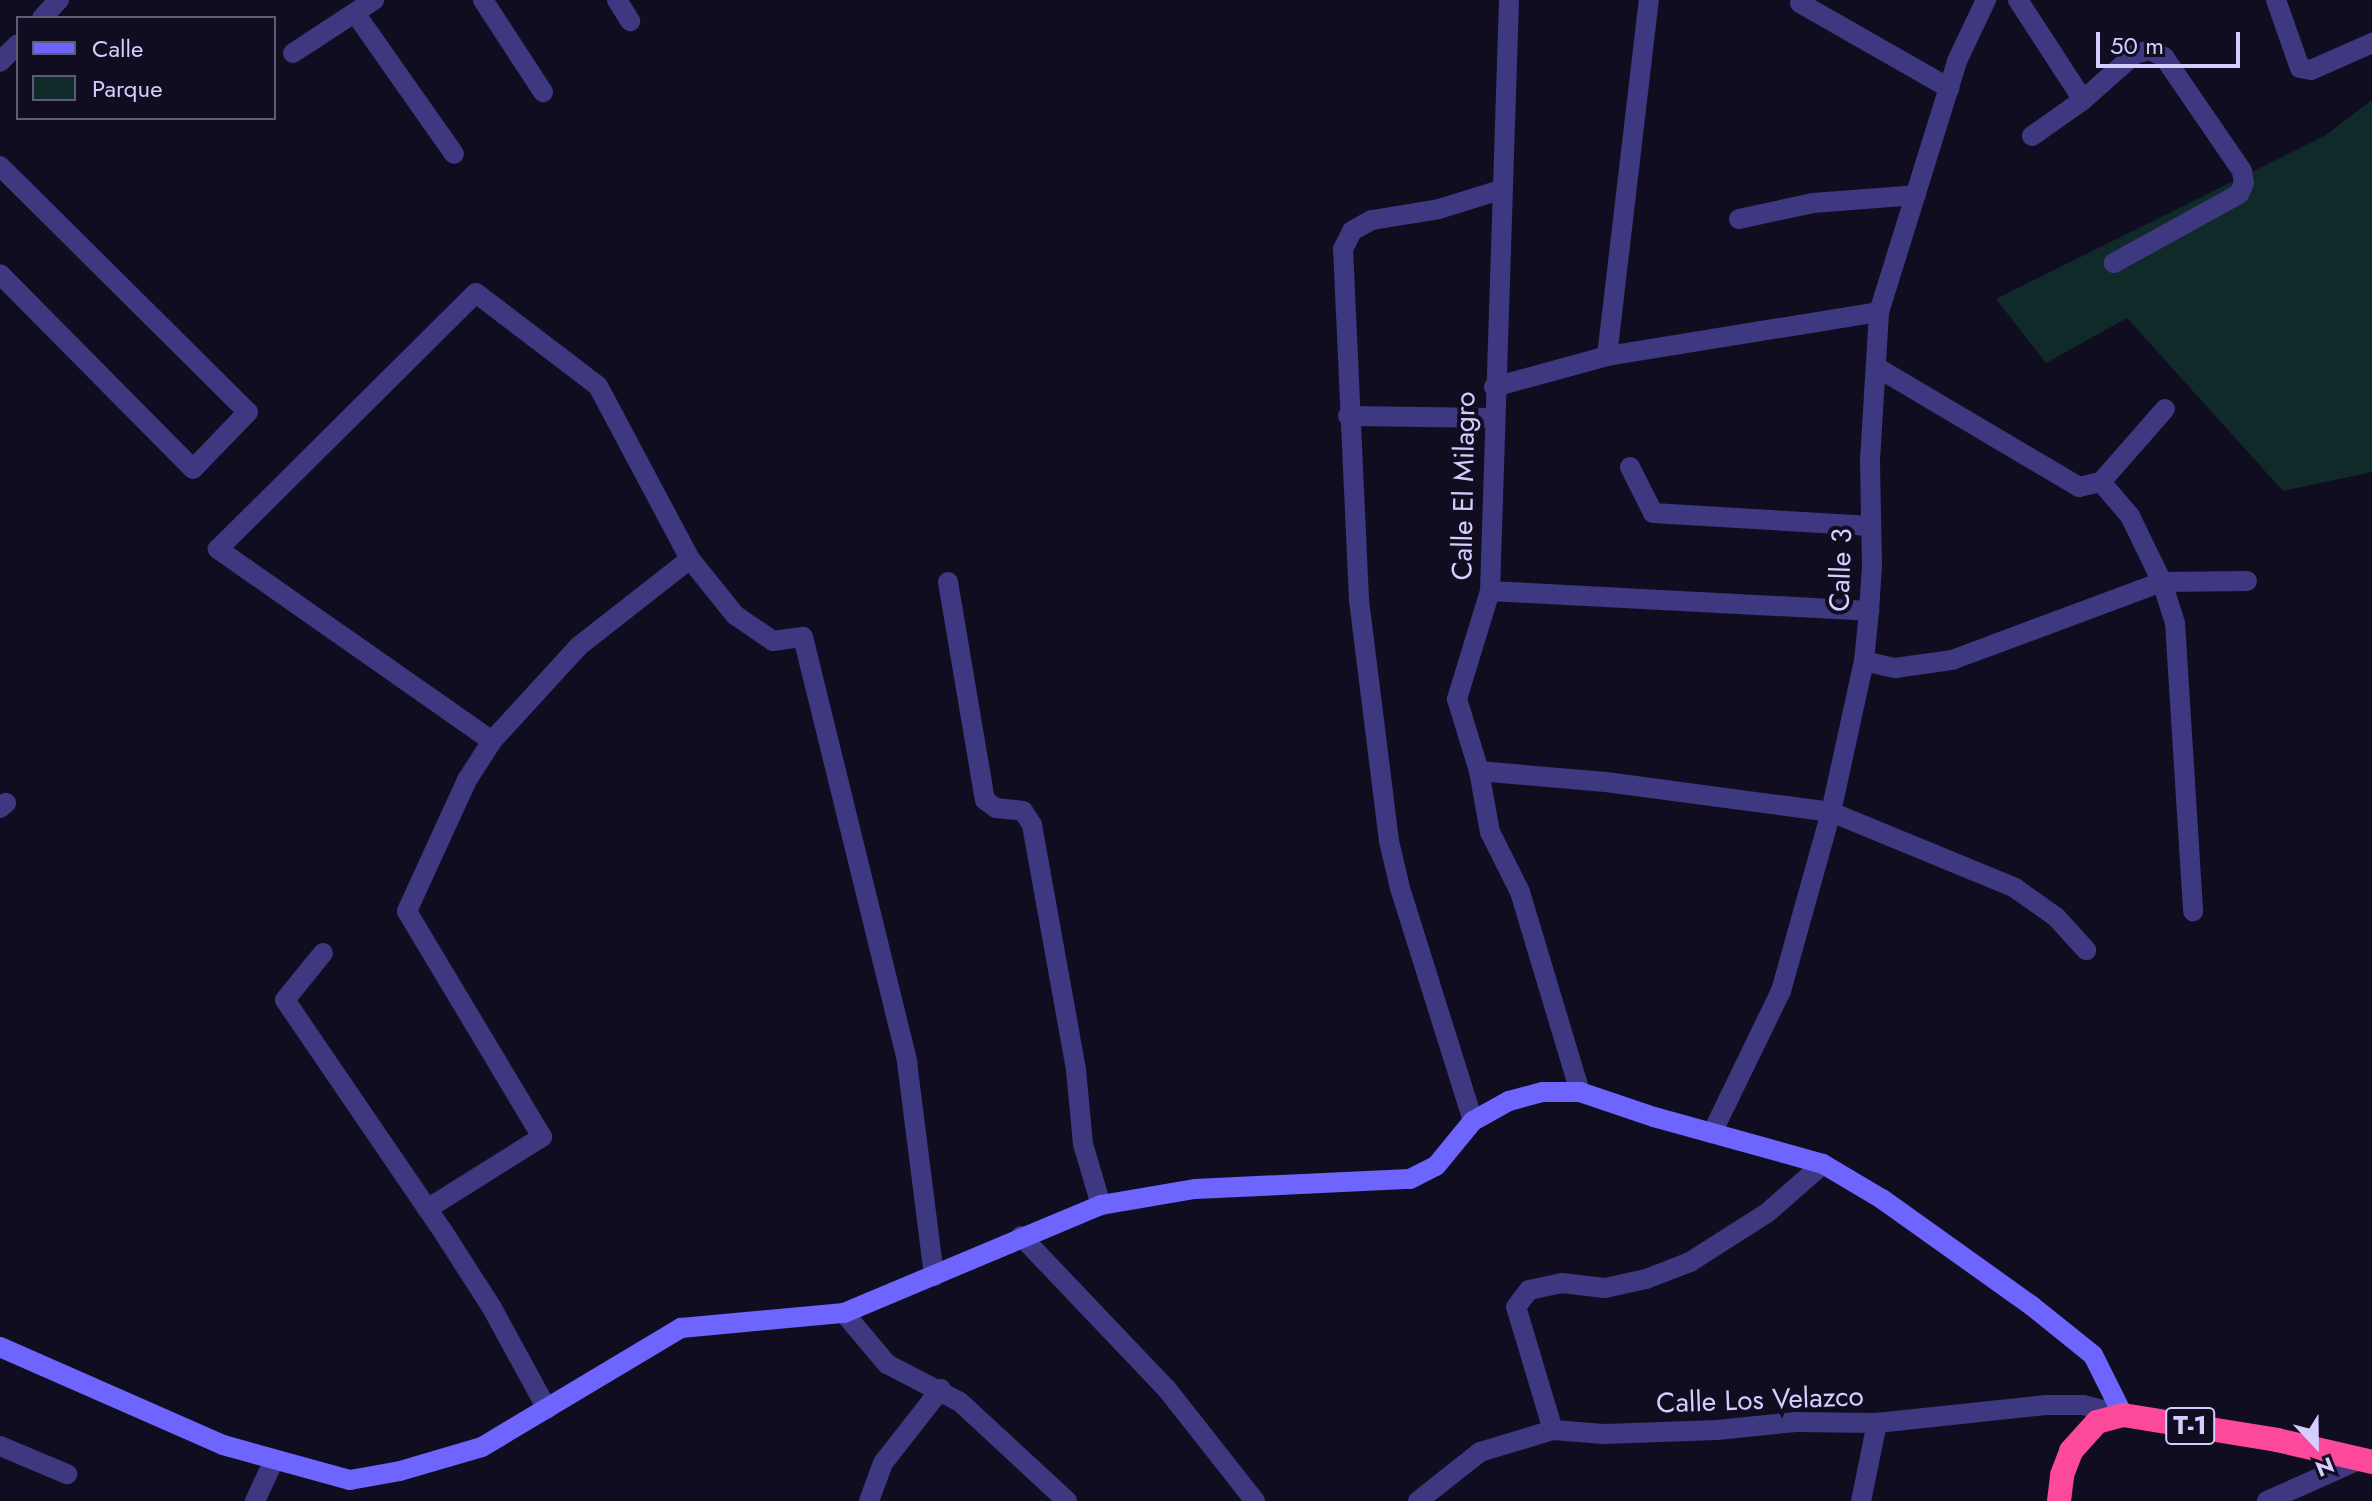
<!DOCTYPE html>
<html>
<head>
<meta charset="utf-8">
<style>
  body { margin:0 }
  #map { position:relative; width:2372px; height:1501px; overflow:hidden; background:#110d20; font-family:Jost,sans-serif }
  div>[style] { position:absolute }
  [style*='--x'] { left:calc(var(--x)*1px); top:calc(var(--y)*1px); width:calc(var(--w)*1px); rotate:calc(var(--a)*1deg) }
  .green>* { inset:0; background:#102a2a }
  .street>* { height:20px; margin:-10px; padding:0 10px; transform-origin:10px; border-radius:10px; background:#3d387f }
  .secondary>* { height:20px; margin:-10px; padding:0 10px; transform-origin:10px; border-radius:10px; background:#6d65fd }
  .highway>* { height:24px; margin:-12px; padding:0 12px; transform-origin:12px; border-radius:12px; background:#fd499b }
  span { translate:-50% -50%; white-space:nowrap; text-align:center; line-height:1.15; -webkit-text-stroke:8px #110d20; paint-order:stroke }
  .shield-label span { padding:2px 6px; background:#110d20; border:2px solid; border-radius:6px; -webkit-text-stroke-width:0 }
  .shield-label { font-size:26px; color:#d4cdfe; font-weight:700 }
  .street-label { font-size:28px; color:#d4cdfe }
  .legend { position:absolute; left:16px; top:16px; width:260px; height:104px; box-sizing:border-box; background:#110d20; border:2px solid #5f5a79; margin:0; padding:10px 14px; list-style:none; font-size:24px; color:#d4cdfe }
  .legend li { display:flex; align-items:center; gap:16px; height:40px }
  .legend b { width:40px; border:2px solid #5f5a79 }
  .north { position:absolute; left:2276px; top:1405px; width:80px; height:80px; -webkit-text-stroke:6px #110d20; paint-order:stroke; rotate:158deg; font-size:22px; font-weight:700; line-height:32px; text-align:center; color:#d4cdfe }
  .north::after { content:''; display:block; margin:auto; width:28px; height:36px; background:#d4cdfe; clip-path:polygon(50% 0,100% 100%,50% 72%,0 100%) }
  .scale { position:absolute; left:2096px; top:32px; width:144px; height:36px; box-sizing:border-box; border:4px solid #d4cdfe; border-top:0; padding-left:10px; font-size:24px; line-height:28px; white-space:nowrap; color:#d4cdfe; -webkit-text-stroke:6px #110d20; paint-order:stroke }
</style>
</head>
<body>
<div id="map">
  <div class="green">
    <i style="clip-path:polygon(2372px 100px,2372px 472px,2283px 491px,2127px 318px,2046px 363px,1996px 299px,2326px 135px)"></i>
  </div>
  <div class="street">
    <i style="--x:483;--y:0;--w:110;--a:56.9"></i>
    <i style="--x:617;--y:0;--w:25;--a:58"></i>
    <i style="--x:1509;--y:0;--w:591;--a:91.84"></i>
    <i style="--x:1490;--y:591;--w:113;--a:107"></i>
    <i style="--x:1457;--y:699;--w:75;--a:73"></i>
    <i style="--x:1479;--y:771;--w:62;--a:79.8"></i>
    <i style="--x:1490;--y:832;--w:67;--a:63.4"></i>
    <i style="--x:1520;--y:892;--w:209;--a:73.3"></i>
    <i style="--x:2018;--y:0;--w:119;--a:57"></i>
    <i style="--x:2276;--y:0;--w:72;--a:70.6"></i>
    <i style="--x:2300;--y:68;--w:11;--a:10"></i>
    <i style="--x:2311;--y:70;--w:67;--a:-23.9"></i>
    <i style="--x:1800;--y:3;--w:172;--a:29.7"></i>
    <i style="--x:355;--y:13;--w:172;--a:54.9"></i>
    <i style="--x:42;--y:18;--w:25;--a:-47"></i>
    <i style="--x:293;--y:53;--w:97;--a:-33.2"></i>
    <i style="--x:0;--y:62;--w:25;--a:-45"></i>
    <i style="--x:2032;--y:136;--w:62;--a:-35.2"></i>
    <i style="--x:2083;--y:100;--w:69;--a:-41.5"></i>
    <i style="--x:2135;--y:54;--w:16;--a:-15"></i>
    <i style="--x:2150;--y:50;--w:16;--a:27"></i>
    <i style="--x:2164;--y:57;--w:138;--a:55.6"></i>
    <i style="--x:2242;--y:171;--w:12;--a:81"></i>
    <i style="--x:2244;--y:183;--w:12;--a:114"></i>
    <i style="--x:2239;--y:194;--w:143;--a:151.1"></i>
    <i style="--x:0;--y:166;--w:349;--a:44.8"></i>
    <i style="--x:248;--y:412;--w:79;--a:134"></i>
    <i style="--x:193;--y:469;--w:274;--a:-134.7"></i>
    <i style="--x:1739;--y:219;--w:76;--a:-12.2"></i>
    <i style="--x:1813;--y:203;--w:103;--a:-4.4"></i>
    <i style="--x:1607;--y:356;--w:358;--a:-83.3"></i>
    <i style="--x:1878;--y:368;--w:234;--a:30.6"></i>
    <i style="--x:2079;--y:487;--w:23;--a:-13"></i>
    <i style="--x:2101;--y:482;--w:97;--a:-48.8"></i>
    <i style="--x:1494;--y:387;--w:117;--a:-15.3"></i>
    <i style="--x:1607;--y:356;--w:276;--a:-9.2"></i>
    <i style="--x:1348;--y:416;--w:147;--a:0.8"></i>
    <i style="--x:1630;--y:467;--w:51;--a:63.4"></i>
    <i style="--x:1653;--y:513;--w:218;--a:3.4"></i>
    <i style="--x:2101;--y:482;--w:45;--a:49.5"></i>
    <i style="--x:2130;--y:516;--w:73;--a:64.1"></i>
    <i style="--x:2162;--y:582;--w:43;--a:72.4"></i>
    <i style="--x:2175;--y:623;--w:289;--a:86.4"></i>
    <i style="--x:690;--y:559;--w:141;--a:141.9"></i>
    <i style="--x:579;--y:646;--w:129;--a:132.5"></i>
    <i style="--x:492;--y:741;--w:335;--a:-145"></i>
    <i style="--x:218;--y:549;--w:363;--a:-44.8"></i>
    <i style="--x:476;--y:293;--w:153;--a:37.3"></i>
    <i style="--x:598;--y:386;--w:196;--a:62"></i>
    <i style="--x:690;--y:559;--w:72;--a:51.2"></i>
    <i style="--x:735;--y:615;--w:46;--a:34.4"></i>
    <i style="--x:773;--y:641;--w:30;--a:-8"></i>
    <i style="--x:803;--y:637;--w:438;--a:76.2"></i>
    <i style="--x:907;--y:1062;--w:216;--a:82.8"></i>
    <i style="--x:948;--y:582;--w:221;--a:80.4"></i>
    <i style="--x:985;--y:800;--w:14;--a:36"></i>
    <i style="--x:996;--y:808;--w:27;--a:6"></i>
    <i style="--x:1023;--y:811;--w:17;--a:57"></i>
    <i style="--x:1032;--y:825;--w:249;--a:79.8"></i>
    <i style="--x:1076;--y:1070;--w:74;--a:84.6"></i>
    <i style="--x:1083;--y:1144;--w:64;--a:73.6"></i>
    <i style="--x:1490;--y:591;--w:380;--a:3"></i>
    <i style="--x:1864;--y:661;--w:32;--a:13"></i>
    <i style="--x:1895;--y:668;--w:58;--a:-8"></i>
    <i style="--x:1952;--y:660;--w:224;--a:-20.4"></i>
    <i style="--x:2162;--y:582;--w:85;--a:-0.7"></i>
    <i style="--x:1479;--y:771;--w:127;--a:5"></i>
    <i style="--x:1606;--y:782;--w:227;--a:7.6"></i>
    <i style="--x:1831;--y:812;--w:199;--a:22.4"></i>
    <i style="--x:2015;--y:888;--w:50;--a:35.3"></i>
    <i style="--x:2056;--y:917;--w:45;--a:47.7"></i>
    <i style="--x:0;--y:808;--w:8;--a:-40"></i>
    <i style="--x:323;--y:953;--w:60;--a:129"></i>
    <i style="--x:285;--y:1000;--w:278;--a:55.7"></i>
    <i style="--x:442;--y:1230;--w:93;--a:57.3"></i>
    <i style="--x:492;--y:1308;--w:115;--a:61.4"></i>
    <i style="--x:1473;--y:1121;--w:244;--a:-107.4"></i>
    <i style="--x:1400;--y:888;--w:48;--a:-103.2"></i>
    <i style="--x:1389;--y:841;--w:243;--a:-97.1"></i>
    <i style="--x:1359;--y:600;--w:351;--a:-92.6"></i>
    <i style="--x:1343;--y:249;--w:20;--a:-63"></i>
    <i style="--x:1352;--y:231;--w:23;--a:-29"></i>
    <i style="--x:1372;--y:220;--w:68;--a:-9.3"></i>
    <i style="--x:1439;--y:209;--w:64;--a:-17.3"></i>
    <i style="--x:1712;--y:1133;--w:158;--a:-64.1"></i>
    <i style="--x:1781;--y:991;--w:186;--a:-74.4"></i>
    <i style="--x:1831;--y:812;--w:155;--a:-77.7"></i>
    <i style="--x:1864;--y:661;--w:50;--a:-84.3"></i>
    <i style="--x:1869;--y:611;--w:45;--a:-86.2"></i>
    <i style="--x:1872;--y:566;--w:106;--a:-91.1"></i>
    <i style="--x:1870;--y:460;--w:148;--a:-86.5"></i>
    <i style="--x:1879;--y:312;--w:263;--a:-72.7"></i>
    <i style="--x:1957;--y:61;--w:68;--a:-64.6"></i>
    <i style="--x:427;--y:1209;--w:136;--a:-32.1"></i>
    <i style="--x:542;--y:1137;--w:263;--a:-120.9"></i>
    <i style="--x:407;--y:911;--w:144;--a:-65.4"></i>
    <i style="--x:467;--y:780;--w:46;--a:-57.3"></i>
    <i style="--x:1021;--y:1236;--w:210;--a:46.4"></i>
    <i style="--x:1166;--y:1388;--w:144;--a:51.8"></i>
    <i style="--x:844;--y:1313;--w:67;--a:49.9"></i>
    <i style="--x:887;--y:1364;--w:82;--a:27.5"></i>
    <i style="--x:960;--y:1402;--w:146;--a:42.8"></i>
    <i style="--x:1553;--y:1430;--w:128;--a:-106.7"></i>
    <i style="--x:1516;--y:1307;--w:21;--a:-53"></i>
    <i style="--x:1529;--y:1290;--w:34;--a:-12"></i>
    <i style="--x:1562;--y:1283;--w:43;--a:6.6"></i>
    <i style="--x:1605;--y:1288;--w:42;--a:-12.4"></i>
    <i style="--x:1646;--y:1279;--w:47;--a:-21.1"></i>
    <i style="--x:1690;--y:1262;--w:91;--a:-32.5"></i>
    <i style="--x:1767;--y:1213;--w:74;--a:-41.2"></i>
    <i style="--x:0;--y:1446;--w:73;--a:22.7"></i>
    <i style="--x:255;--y:1501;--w:45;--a:-65.1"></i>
    <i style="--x:869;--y:1501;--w:40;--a:-69.8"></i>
    <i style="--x:883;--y:1463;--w:94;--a:-51.9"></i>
    <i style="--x:1418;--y:1501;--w:79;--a:-38.3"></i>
    <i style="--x:1480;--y:1452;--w:76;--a:-16.8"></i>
    <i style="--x:1553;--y:1430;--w:51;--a:4.5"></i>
    <i style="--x:1604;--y:1434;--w:113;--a:-2"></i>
    <i style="--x:1717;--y:1430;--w:79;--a:-5.8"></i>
    <i style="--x:1796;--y:1422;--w:81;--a:0.7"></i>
    <i style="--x:1877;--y:1423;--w:170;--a:-6.1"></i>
    <i style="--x:2046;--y:1405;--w:37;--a:0"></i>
    <i style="--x:2083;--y:1405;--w:41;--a:14"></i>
    <i style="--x:1861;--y:1501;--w:80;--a:-78.4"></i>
    <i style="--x:2267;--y:1501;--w:105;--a:-24.1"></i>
  </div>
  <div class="secondary">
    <i style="--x:0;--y:1347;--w:244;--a:23.7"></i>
    <i style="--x:223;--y:1445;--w:132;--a:15.4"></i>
    <i style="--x:350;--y:1480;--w:51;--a:-10.2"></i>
    <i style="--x:400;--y:1471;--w:85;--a:-16.3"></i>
    <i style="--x:482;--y:1447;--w:232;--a:-30.9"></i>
    <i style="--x:681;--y:1328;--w:164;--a:-5.3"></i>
    <i style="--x:844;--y:1313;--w:279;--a:-22.8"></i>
    <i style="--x:1101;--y:1205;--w:95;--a:-9.7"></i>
    <i style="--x:1195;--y:1189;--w:215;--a:-2.7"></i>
    <i style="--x:1410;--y:1179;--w:29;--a:-27"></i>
    <i style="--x:1436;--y:1166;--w:58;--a:-50.6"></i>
    <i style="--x:1473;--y:1121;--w:41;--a:-29.1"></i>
    <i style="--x:1509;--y:1101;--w:35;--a:-15"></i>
    <i style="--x:1543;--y:1092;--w:37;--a:0"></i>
    <i style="--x:1580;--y:1092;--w:78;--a:18.7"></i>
    <i style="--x:1654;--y:1117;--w:175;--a:15.5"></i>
    <i style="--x:1823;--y:1164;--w:69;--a:30.7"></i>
    <i style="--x:1882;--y:1199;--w:184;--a:35.5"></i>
    <i style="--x:2032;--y:1306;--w:78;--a:38.8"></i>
    <i style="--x:2093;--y:1355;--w:67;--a:63.4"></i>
  </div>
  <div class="highway">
    <i style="--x:2059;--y:1501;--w:26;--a:-83"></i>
    <i style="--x:2062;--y:1475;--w:26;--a:-69"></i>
    <i style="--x:2071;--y:1451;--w:39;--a:-48"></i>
    <i style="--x:2097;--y:1422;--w:27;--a:-15"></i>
    <i style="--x:2123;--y:1415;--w:156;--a:9.2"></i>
    <i style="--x:2277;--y:1440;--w:98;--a:13"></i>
  </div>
  <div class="shield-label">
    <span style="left:2190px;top:1426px">T-1</span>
  </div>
  <div class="street-label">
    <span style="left:1464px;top:486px;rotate:-89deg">Calle El Milagro</span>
    <span style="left:1841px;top:570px;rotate:-88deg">Calle 3</span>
    <span style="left:1760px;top:1400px;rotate:-2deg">Calle Los Velazco</span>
  </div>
  <ul class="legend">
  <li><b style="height:10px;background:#6d65fd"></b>Calle</li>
  <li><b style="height:22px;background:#102a2a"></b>Parque</li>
  </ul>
  <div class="north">N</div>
  <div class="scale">50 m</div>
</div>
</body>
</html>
